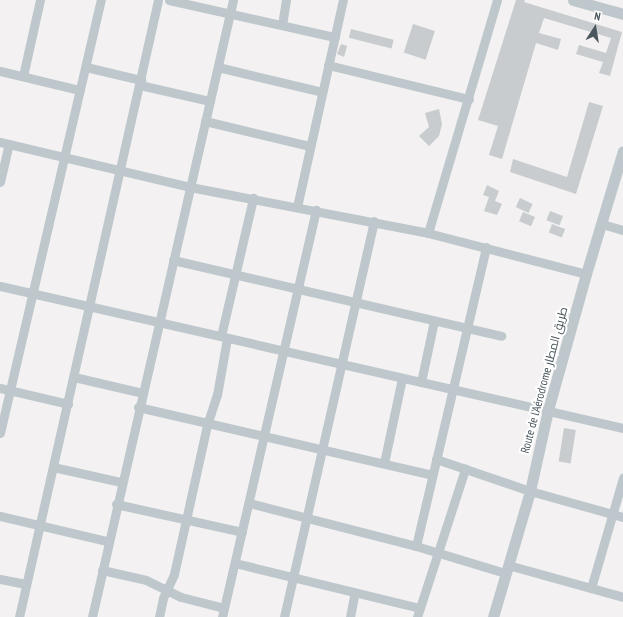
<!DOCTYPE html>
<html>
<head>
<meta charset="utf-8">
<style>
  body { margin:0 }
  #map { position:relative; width:623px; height:617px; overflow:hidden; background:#f3f1f1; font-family:"PT Sans Narrow",Cairo,sans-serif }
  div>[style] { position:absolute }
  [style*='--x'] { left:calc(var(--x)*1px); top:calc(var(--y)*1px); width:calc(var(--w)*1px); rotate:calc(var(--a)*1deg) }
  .building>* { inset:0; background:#c8cccf; transform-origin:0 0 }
  .minor>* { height:9px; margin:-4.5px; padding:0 4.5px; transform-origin:4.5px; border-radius:4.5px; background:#bec7cc }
  .tertiary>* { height:11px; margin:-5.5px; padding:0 5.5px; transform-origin:5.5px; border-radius:5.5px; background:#bec7cc }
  span { translate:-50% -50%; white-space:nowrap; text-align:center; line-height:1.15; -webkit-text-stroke:4px #fff; paint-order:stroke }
  .street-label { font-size:12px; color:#4a565c }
  .north { position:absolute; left:575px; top:8px; width:40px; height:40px; -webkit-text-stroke:3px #fff; paint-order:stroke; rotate:12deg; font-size:11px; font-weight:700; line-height:16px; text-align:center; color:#4a565c }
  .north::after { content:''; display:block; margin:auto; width:14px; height:18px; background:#4a565c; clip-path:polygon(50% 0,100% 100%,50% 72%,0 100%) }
</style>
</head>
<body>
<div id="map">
  <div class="building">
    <i style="clip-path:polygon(516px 0,525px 0,524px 2px,622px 32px,610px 76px,599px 73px,603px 62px,576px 54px,579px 45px,606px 53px,611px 38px,544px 18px,539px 33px,561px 39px,558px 50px,536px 43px,502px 159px,489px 155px,498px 126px,478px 120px)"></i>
    <i style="left:413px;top:24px;width:23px;height:30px;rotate:18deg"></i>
    <i style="left:351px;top:29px;width:44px;height:9px;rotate:14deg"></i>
    <i style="clip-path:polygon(341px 44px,347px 46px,344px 57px,337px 54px)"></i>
    <i style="clip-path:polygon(589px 102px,603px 106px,576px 194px,510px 172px,513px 159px,567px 177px)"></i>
    <i style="clip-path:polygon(439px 109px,442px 124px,439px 136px,429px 146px,419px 136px,429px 127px,425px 113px)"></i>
    <i style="clip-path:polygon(487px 185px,499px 191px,495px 201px,502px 204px,497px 215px,484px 211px,489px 197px,483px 195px)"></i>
    <i style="left:520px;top:198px;width:14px;height:10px;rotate:25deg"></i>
    <i style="left:550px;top:211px;width:14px;height:10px;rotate:21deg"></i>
    <i style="left:523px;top:212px;width:13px;height:10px;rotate:23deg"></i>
    <i style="left:552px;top:224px;width:14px;height:9px;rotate:21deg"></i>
    <i style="left:564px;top:428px;width:12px;height:34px;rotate:9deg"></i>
  </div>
  <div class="minor">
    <i style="--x:169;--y:0;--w:170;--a:12.6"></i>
    <i style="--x:282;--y:25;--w:25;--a:-81"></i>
    <i style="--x:328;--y:65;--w:145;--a:13.6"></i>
    <i style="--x:86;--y:67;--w:57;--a:13.3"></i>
    <i style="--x:218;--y:67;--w:107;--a:13.5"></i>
    <i style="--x:0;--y:71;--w:82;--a:13.4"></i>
    <i style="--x:23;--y:76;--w:78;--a:-77.4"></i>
    <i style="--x:140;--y:85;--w:72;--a:12.9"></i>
    <i style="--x:205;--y:121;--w:108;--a:13.4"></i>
    <i style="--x:0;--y:142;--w:195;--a:13.3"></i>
    <i style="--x:190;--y:187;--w:242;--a:10.9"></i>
    <i style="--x:428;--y:233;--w:163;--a:14.5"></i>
    <i style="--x:0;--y:182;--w:39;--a:-77"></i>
    <i style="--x:297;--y:207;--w:212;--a:-77.5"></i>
    <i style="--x:602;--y:224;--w:22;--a:16"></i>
    <i style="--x:428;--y:233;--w:243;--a:-73.5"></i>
    <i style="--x:173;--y:260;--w:337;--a:13"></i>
    <i style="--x:0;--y:286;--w:639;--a:12.84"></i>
    <i style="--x:221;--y:336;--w:142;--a:-76.9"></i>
    <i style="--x:74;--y:377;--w:70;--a:13.2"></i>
    <i style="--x:421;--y:382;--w:62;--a:-78"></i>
    <i style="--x:0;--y:388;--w:70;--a:13.2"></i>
    <i style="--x:138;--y:407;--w:302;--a:13"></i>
    <i style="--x:0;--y:433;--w:445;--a:-76.9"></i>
    <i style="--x:436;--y:459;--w:99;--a:18.8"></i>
    <i style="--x:530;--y:491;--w:97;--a:15.6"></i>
    <i style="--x:384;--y:463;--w:87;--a:-78"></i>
    <i style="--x:53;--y:467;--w:70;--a:12.4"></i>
    <i style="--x:249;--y:503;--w:172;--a:14.4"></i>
    <i style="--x:416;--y:546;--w:93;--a:16.9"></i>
    <i style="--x:116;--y:504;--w:129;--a:12.5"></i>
    <i style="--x:0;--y:516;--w:110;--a:13.2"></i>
    <i style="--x:416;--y:546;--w:307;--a:-76.8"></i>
    <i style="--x:235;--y:563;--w:190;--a:13.7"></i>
    <i style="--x:508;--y:565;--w:119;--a:15.5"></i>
    <i style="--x:102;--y:570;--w:45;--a:12.8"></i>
    <i style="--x:146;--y:580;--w:39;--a:26"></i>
    <i style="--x:181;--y:597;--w:44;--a:14.3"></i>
    <i style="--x:0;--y:579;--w:26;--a:11"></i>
    <i style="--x:591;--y:588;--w:115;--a:-73.8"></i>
    <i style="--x:19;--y:617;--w:632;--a:-77.3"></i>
    <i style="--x:92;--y:617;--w:633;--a:-77.13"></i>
    <i style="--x:159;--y:617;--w:19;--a:-78"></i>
    <i style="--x:163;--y:598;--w:26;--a:-65"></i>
    <i style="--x:174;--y:574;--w:153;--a:-77.5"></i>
    <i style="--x:207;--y:425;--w:32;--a:-72"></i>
    <i style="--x:217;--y:395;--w:58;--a:-80"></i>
    <i style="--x:222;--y:617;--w:418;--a:-77"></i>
    <i style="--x:284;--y:617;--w:406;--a:-77.2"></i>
    <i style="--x:350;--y:617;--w:25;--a:-79"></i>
    <i style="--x:417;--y:617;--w:156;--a:-72"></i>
  </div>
  <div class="tertiary">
    <i style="--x:573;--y:0;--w:52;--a:15.6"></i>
    <i style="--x:493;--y:617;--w:131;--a:-73.6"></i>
    <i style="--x:530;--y:491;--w:83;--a:-77.5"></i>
    <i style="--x:548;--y:410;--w:141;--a:-74.4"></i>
    <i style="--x:586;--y:274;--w:128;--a:-73.3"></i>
  </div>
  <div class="street-label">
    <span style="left:544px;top:380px;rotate:-75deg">Route de l'Aérodrome طريق المطار</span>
  </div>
  <div class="north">N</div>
</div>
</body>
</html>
